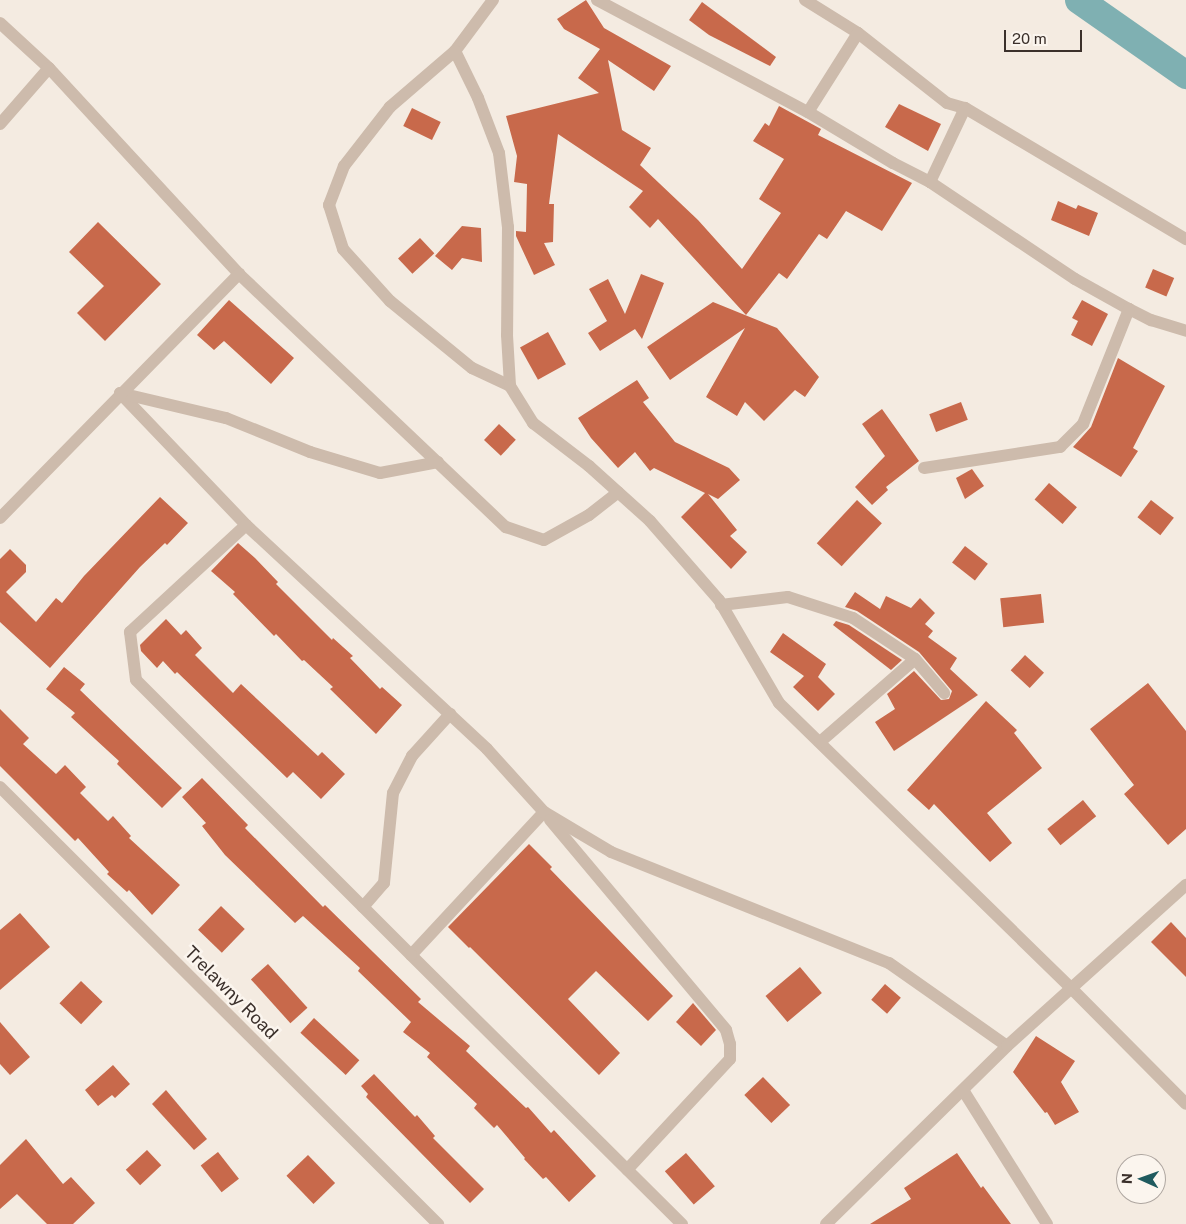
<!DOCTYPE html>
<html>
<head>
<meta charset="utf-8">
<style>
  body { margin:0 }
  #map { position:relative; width:1186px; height:1224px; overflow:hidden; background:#f4ebe1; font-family:"Public Sans",sans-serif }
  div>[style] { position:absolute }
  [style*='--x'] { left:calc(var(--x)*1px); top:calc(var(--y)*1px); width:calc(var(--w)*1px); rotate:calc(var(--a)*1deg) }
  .canal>* { height:28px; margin:-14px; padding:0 14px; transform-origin:14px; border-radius:14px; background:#7fb0b2 }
  .building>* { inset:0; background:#c8694b; transform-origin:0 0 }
  .minor>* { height:12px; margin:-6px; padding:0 6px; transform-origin:6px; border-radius:6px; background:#cdbbac }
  span { translate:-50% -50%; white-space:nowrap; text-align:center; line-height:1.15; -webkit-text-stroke:5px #fbf5ee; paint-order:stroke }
  .street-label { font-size:18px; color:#3b302b }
  .north { position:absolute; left:1116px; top:1154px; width:50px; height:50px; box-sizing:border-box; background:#fbf5ee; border:1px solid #aea6a0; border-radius:50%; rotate:272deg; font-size:14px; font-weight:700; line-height:20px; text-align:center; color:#3b302b }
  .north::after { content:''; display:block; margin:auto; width:18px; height:22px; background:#1f5a5e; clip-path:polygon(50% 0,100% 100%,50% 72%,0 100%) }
  .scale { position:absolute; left:1004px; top:30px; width:78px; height:22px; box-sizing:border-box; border:2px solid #3b302b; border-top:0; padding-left:6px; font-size:15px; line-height:18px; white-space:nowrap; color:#3b302b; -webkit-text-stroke:4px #fbf5ee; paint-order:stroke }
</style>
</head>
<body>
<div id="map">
  <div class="canal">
    <i style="--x:1079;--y:0;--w:131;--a:35"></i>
  </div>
  <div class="building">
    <i style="clip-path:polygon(586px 0,604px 28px,671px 66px,654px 91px,608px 60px,622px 130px,651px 148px,640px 165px,698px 220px,742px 269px,781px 213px,759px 199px,784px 159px,753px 141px,765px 123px,769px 126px,779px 106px,821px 129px,818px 135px,912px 183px,882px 231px,846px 211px,827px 239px,819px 234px,787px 279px,779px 273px,746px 315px,658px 219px,650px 228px,629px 207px,643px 191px,558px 134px,549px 204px,554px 204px,553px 242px,544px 243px,555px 265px,534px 275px,516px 236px,516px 231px,526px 232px,527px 184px,514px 182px,517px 156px,506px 116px,599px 93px,578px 78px,600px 49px,564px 29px,557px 19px)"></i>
    <i style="clip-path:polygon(702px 2px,776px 57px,770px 66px,709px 35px,689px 20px)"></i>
    <i style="clip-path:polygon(899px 104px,941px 124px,928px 151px,885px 127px)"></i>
    <i style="left:412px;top:108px;width:32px;height:20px;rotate:26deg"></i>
    <i style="clip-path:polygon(1058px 201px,1076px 209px,1078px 205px,1098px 213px,1089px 236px,1051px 220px)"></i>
    <i style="clip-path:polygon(98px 222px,161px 284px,105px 341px,77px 313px,104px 286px,69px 252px)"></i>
    <i style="clip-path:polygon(462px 226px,481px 228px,482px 262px,462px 258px,452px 270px,435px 256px)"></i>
    <i style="left:420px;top:238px;width:21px;height:30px;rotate:47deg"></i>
    <i style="left:1153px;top:269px;width:23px;height:20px;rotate:23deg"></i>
    <i style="clip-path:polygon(641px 274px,664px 283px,642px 339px,635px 329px,600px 351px,588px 333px,607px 321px,589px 289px,608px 279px,625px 314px)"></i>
    <i style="clip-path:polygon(229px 300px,294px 358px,271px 384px,224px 341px,214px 350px,197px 335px)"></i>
    <i style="clip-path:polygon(1082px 300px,1108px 314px,1092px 346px,1071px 335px,1078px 321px,1072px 318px)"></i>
    <i style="clip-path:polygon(713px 302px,777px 328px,819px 377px,805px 397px,795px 390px,764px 421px,745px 402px,737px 416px,706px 397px,745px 328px,670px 380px,647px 347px)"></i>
    <i style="left:548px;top:332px;width:37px;height:32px;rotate:61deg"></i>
    <i style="clip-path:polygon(1118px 358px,1165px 386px,1133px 448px,1138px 451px,1121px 477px,1073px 447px,1091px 427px)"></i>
    <i style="clip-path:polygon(637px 380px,649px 398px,643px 402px,675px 442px,729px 468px,740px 480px,718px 499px,708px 494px,737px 530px,730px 536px,747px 552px,731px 569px,681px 517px,705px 493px,654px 468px,650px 471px,635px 452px,618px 468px,591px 438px,578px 418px)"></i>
    <i style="left:961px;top:402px;width:19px;height:34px;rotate:69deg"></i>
    <i style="clip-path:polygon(882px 409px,919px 461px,886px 487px,888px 490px,872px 505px,855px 487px,885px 456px,862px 424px)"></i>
    <i style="left:499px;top:424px;width:23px;height:22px;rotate:43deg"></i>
    <i style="clip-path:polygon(972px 469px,984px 486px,965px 499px,956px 478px)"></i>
    <i style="left:1049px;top:483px;width:37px;height:22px;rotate:41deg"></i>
    <i style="clip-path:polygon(160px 497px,188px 523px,167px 545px,165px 543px,140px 567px,50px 668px,0 622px,0 559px,10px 549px,26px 565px,26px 572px,6px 592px,36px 622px,56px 598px,62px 603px,84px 576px)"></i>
    <i style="left:857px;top:500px;width:34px;height:59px;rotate:43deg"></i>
    <i style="left:1151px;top:500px;width:29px;height:22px;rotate:38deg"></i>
    <i style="clip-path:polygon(238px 543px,255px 558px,278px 582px,276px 584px,332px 640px,333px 638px,353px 656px,350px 658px,380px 689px,382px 687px,402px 705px,376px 734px,330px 689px,333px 687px,304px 660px,302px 661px,276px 634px,274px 636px,233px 594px,235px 592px,211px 571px)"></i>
    <i style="left:965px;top:546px;width:29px;height:21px;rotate:38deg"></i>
    <i style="clip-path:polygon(855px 592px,880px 609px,886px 596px,911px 608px,920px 598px,935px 613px,925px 624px,933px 631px,928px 637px,957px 658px,950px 669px,978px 695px,894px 751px,875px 722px,895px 709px,887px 694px,914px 671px,941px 700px,949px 699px,952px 691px,919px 652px,857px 611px,845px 607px)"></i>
    <i style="left:1041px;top:594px;width:29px;height:41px;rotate:84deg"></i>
    <i style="clip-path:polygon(166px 619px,181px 635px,186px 630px,202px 648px,195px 655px,233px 693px,241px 684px,318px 756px,322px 752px,345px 774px,321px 799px,293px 772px,287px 778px,177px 672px,175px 674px,163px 661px,157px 668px,141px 651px,140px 645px)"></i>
    <i style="clip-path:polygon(836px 621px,849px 625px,902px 660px,891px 670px,833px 625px)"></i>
    <i style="clip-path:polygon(783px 633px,826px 664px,818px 677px,835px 694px,818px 711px,793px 687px,804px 676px,770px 652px)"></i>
    <i style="left:1025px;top:655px;width:26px;height:21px;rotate:43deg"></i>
    <i style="clip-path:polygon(64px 667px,85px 684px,80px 690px,182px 788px,162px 808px,117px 764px,119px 761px,71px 717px,75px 713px,46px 689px)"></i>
    <i style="clip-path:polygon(1148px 683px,1186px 731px,1186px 829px,1168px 845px,1124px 794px,1134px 785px,1090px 729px)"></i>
    <i style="clip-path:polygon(986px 701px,1017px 730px,1014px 733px,1042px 768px,987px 813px,1012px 843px,990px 862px,934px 804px,929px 810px,907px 790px)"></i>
    <i style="clip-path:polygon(0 709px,29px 738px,23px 744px,56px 774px,65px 765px,86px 787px,80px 793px,108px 821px,113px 816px,131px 836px,129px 838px,180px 885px,152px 915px,129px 890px,127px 892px,107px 874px,109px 872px,78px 838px,75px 841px,0 766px)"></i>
    <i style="clip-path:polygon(202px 778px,248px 825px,245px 828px,323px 907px,325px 905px,421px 999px,418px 1002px,470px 1046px,466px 1051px,526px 1108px,528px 1107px,551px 1133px,554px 1130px,596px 1176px,569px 1202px,546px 1177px,543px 1179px,524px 1159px,525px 1158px,497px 1125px,494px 1128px,474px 1108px,477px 1104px,427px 1057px,430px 1053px,403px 1032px,411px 1022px,358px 971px,360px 968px,303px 916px,295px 923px,225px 855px,202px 826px,206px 823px,182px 797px)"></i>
    <i style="left:1083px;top:800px;width:21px;height:46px;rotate:51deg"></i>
    <i style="clip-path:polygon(529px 844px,552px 867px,550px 869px,673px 996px,648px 1021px,596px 971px,568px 999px,620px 1053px,599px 1075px,470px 947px,469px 948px,448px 927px)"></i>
    <i style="left:221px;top:906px;width:33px;height:33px;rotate:44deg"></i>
    <i style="clip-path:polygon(20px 913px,50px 947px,0 990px,0 930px)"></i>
    <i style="clip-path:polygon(1171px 922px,1186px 938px,1186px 977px,1151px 942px)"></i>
    <i style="left:268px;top:964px;width:59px;height:23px;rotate:48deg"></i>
    <i style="left:800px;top:967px;width:34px;height:45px;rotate:50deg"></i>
    <i style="left:81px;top:981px;width:30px;height:31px;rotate:44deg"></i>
    <i style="left:885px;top:984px;width:21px;height:21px;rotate:41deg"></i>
    <i style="clip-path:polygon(693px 1003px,716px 1030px,701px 1046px,676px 1022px)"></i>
    <i style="left:314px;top:1018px;width:62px;height:20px;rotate:43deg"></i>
    <i style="clip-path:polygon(0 1022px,30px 1057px,10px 1075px,0 1064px)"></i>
    <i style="clip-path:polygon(1036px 1036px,1075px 1061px,1061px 1082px,1079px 1112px,1055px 1125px,1047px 1112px,1045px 1113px,1013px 1072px)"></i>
    <i style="clip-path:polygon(113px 1065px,130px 1084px,115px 1098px,112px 1095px,98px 1106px,85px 1090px)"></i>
    <i style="clip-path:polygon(374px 1074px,415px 1117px,417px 1115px,435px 1136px,433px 1138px,484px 1189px,470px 1203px,366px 1097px,368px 1094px,361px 1086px)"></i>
    <i style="left:763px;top:1077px;width:39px;height:26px;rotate:46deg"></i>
    <i style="clip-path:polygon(166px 1090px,207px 1139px,194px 1150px,152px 1104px)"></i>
    <i style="clip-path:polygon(26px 1139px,63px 1184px,71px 1177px,95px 1203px,73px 1224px,47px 1224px,17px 1194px,0 1209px,0 1165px)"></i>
    <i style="left:147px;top:1150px;width:21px;height:29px;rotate:47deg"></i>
    <i style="left:218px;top:1152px;width:34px;height:22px;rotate:52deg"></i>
    <i style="left:686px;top:1153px;width:44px;height:28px;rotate:49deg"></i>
    <i style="clip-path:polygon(957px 1153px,981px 1188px,983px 1186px,1011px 1224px,870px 1224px,911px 1199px,904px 1188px)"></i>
    <i style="left:308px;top:1155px;width:39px;height:30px;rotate:46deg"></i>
  </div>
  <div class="minor">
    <i style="--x:493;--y:0;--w:64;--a:126.7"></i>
    <i style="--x:455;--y:51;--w:86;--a:139.3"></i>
    <i style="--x:390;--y:107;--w:75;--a:127.9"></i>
    <i style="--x:344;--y:166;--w:42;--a:111"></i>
    <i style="--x:329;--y:205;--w:46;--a:72.3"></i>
    <i style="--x:343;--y:249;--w:70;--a:47.9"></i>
    <i style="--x:390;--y:301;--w:106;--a:39.3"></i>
    <i style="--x:472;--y:368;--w:42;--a:25.3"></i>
    <i style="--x:597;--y:0;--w:239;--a:28"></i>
    <i style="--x:805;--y:0;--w:62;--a:31.9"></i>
    <i style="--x:858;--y:33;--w:113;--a:38.2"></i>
    <i style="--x:947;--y:103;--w:19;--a:16"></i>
    <i style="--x:965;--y:108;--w:257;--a:30.7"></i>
    <i style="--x:0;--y:23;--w:67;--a:42.6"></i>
    <i style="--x:49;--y:68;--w:280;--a:47.3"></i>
    <i style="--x:239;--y:274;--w:368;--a:43.5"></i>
    <i style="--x:506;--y:527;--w:40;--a:18.9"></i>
    <i style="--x:544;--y:540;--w:51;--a:-29.1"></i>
    <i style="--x:589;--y:515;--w:37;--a:-38"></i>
    <i style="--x:858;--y:33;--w:93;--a:122.3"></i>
    <i style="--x:808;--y:112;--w:99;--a:31"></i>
    <i style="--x:893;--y:163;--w:42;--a:27.2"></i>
    <i style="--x:930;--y:182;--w:82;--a:-64.7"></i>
    <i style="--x:455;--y:51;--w:52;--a:63.9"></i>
    <i style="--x:478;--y:98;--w:59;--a:69.1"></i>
    <i style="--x:499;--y:153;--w:75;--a:83.1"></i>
    <i style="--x:508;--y:227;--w:108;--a:90.5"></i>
    <i style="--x:507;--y:335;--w:51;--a:86.6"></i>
    <i style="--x:510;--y:386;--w:44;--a:58.1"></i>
    <i style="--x:533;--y:423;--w:71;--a:37.5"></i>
    <i style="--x:589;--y:466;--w:82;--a:42"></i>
    <i style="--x:650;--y:521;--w:105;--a:48.9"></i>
    <i style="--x:719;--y:600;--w:119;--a:59.8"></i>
    <i style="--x:779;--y:703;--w:408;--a:44.3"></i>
    <i style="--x:1071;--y:988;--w:163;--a:45.2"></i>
    <i style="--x:0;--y:124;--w:74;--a:-48.8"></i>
    <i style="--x:930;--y:182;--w:174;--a:33.8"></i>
    <i style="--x:1075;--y:279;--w:62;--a:29.1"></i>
    <i style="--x:1129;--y:309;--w:25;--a:27"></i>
    <i style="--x:1151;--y:320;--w:37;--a:17"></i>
    <i style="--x:120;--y:393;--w:182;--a:46.3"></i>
    <i style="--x:246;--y:525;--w:329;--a:42.9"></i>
    <i style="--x:487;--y:749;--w:85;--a:47.9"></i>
    <i style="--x:544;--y:812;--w:195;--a:132.9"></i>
    <i style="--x:411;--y:955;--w:382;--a:44.8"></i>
    <i style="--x:120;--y:393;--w:109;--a:13.3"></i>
    <i style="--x:226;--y:418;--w:91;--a:22"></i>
    <i style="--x:310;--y:452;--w:73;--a:16.7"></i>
    <i style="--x:380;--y:473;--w:59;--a:-10.7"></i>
    <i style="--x:924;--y:468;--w:138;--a:-8.8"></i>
    <i style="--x:1060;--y:447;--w:33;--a:-45"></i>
    <i style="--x:1083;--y:424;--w:124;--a:-68.2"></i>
    <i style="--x:0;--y:518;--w:342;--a:-45.6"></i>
    <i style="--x:246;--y:525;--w:158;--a:137.3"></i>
    <i style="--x:130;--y:632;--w:48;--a:82.9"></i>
    <i style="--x:136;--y:680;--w:389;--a:45"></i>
    <i style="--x:721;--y:605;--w:67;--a:-6.8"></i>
    <i style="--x:788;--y:597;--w:68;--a:17.9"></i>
    <i style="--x:853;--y:618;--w:74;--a:33.5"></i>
    <i style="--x:915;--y:659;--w:45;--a:49.5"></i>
    <i style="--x:820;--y:742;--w:126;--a:-41.1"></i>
    <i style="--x:0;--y:787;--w:619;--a:44.93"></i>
    <i style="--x:544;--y:812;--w:78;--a:30.8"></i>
    <i style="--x:611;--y:852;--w:299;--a:21.8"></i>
    <i style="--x:889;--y:963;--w:144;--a:35.1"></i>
    <i style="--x:550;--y:820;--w:274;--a:50"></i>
    <i style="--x:726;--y:1030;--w:15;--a:74"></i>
    <i style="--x:730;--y:1044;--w:15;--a:90"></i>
    <i style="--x:730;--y:1059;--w:151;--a:132.9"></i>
    <i style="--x:363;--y:907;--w:32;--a:-49"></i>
    <i style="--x:384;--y:883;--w:90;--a:-84.3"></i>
    <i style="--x:393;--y:793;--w:42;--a:-62.8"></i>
    <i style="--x:412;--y:756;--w:57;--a:-47.9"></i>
    <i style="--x:963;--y:1090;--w:158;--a:57.9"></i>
    <i style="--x:826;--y:1224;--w:254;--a:-44.5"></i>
    <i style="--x:1007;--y:1046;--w:241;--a:-42"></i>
  </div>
  <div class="street-label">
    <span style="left:231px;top:993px;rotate:45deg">Trelawny Road</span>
  </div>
  <div class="north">N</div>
  <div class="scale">20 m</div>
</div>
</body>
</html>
